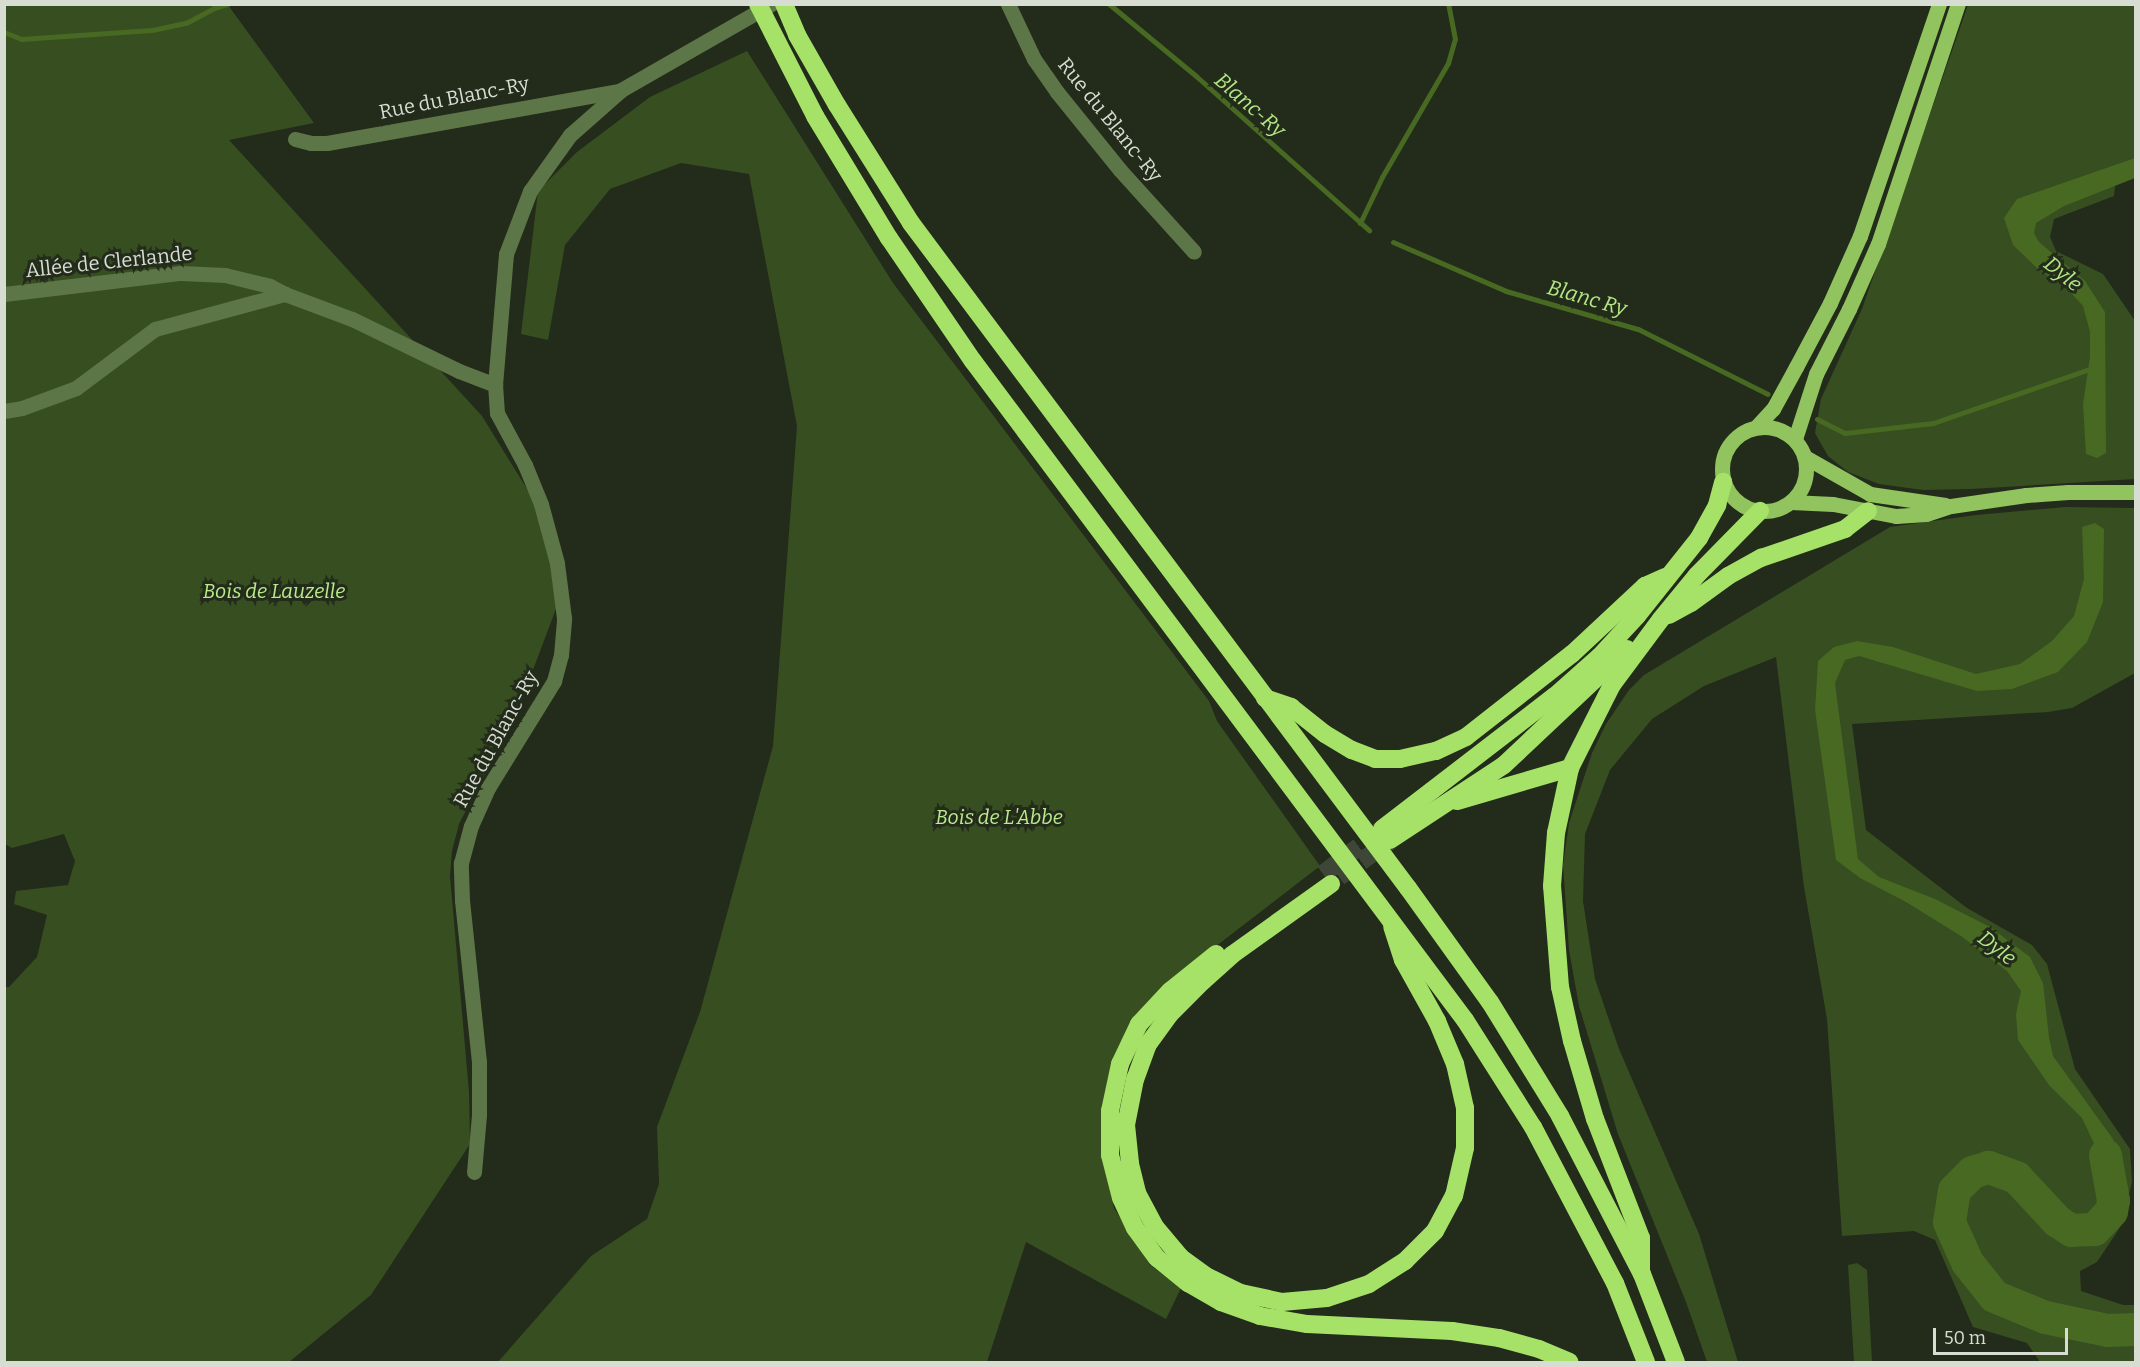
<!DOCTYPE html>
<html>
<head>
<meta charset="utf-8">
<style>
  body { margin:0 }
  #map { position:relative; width:2140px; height:1367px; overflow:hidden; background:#232b1b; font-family:Bitter,serif }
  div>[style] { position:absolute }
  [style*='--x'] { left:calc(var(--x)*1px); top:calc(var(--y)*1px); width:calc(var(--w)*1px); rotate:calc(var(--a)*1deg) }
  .green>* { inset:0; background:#374e21 }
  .water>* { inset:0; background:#476922 }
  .stream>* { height:5px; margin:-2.5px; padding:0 2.5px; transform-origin:2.5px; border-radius:2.5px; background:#476922 }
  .river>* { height:33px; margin:-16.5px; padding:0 16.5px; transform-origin:16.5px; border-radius:16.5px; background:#476922 }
  .highway-tunnel>* { height:18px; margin-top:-9px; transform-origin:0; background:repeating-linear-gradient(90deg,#3e4637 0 18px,transparent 0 27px) }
  .minor>* { height:15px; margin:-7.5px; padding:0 7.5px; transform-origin:7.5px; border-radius:7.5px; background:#5d7647 }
  .major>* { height:15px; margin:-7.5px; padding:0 7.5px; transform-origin:7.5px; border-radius:7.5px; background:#91c35f }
  .major>.ring { margin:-7.5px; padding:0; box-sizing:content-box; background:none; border:15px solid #91c35f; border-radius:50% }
  .highway>* { height:18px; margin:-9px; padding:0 9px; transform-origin:9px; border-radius:9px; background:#a5e267 }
  .highway-bridge>* { height:18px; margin:-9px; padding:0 9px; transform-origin:9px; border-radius:9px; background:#a5e267 }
  span { translate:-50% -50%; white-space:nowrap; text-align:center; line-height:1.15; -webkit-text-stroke:6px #232b1b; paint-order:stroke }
  .street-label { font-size:20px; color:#d7ddd3 }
  .park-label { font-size:20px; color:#b9eb8a; font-style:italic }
  .water-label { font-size:21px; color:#b3e685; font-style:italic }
  .frame { position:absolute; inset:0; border:6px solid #d7ddd3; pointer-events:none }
  .scale { position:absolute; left:1933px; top:1328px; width:135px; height:27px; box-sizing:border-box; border:3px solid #d7ddd3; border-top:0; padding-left:8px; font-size:18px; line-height:21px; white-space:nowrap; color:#d7ddd3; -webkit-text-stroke:4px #232b1b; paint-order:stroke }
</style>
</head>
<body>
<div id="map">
  <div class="green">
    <i style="clip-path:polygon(5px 5px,228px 5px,314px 123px,229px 140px,482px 416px,535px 502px,560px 598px,518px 710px,459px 824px,452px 851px,450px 876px,469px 1092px,470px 1144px,371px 1295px,289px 1362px,5px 1362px,4px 987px,9px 987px,37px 957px,47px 915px,14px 904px,16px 891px,68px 885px,75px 861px,64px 834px,12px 848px,5px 844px)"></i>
    <i style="clip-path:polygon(1968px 5px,2135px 5px,2135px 158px,2117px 165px,2114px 196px,2054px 219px,2050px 237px,2056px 251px,2103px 274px,2135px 321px,2135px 479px,1971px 489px,1923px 490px,1879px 484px,1848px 472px,1828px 456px,1815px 433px,1821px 399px,1862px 309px)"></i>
    <i style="clip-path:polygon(747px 51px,893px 283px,1209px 701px,1217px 721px,1320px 866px,1163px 987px,1132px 1026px,1108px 1078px,1101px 1147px,1114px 1208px,1150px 1265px,1181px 1288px,1166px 1319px,1026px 1242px,987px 1362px,498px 1362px,591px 1256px,647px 1219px,659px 1184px,657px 1127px,700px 1012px,773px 746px,797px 426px,749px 174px,681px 163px,610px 189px,565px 245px,548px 340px,521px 334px,538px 191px,577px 152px,650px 97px)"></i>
    <i style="clip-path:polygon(2065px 507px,2135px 508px,2135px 673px,2072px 708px,2048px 712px,1852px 724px,1866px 830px,1967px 908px,2032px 945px,2047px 964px,2075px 1069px,2130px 1149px,2132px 1182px,2121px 1226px,2097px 1262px,2080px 1271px,2081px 1291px,2123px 1305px,2135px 1305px,2135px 1362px,2040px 1362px,2027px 1343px,1973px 1327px,1935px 1240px,1914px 1231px,1842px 1236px,1827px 1019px,1804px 887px,1776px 657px,1704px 686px,1652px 719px,1610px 770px,1585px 834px,1583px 901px,1595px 979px,1619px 1049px,1699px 1234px,1738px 1362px,1707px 1362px,1686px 1302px,1618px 1134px,1579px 1006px,1569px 950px,1563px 865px,1569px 823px,1592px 753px,1606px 724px,1629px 690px,1644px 675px,1890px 527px,1976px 515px)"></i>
    <i style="clip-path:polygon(1857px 1263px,1867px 1270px,1872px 1362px,1854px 1362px,1848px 1265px)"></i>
  </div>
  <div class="water">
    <i style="clip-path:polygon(2135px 158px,2135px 178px,2064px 206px,2036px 223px,2034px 233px,2039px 242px,2085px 281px,2105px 312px,2106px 453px,2097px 458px,2086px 454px,2083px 404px,2090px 357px,2090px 332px,2083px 306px,2071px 293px,2037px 268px,2013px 245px,2004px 218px,2017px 199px)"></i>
    <i style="clip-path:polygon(2095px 523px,2104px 529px,2103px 602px,2087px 642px,2058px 672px,2012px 689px,1977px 691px,1859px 656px,1845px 660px,1835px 683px,1858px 859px,1879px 877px,1935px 899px,1990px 927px,2030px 957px,2043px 983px,2049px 1037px,2053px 1056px,2113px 1139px,2124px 1168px,2121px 1196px,2113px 1200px,2105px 1196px,2099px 1154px,2082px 1118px,2049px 1085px,2018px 1040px,2016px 1014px,2021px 991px,2007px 971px,1961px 936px,1906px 902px,1860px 878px,1836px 860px,1815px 710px,1818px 661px,1834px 647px,1857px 641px,1893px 647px,1976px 674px,2020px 664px,2052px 641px,2074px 616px,2084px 579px,2082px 527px)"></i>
  </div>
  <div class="stream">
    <i style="--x:1109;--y:4;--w:113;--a:39.6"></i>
    <i style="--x:1196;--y:76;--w:232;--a:41.7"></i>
    <i style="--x:4;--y:32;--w:18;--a:22"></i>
    <i style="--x:21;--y:39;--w:131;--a:-3.9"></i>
    <i style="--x:152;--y:30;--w:35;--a:-12"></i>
    <i style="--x:186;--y:23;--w:32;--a:-28"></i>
    <i style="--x:214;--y:8;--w:14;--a:-17"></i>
    <i style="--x:1360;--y:223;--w:51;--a:-64.4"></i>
    <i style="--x:1382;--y:177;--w:132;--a:-59.9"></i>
    <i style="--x:1448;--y:63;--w:25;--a:-74"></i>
    <i style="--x:1455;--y:39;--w:36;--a:-101"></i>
    <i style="--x:1393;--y:242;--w:123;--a:23.4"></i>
    <i style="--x:1506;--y:291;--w:137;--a:16.1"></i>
    <i style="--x:1638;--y:329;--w:145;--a:26.6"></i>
    <i style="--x:1817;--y:419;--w:31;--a:27"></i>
    <i style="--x:1845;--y:433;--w:89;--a:-6.5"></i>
    <i style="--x:1933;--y:423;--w:169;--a:-19"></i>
  </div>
  <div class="river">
    <i style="--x:2105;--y:1155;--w:46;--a:79.9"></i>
    <i style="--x:2113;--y:1200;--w:11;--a:100"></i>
    <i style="--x:2111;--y:1211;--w:25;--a:133"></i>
    <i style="--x:2094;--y:1229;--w:23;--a:178"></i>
    <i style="--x:2071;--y:1230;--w:17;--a:-147"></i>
    <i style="--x:2057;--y:1221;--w:60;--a:-133"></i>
    <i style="--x:2016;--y:1177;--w:30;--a:-160"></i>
    <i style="--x:1988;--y:1167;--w:17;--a:163"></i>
    <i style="--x:1972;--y:1172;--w:25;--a:135"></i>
    <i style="--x:1954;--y:1190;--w:32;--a:99"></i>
    <i style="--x:1949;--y:1222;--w:44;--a:65.8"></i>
    <i style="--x:1967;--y:1262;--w:43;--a:51.5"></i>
    <i style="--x:1994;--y:1296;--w:55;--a:22.4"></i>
    <i style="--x:2045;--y:1317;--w:63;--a:11.8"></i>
    <i style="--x:2107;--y:1330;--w:29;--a:-2"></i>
  </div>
  <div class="highway-tunnel">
    <i style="--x:1323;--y:874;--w:74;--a:-37.3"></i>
    <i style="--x:1339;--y:877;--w:62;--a:-35.2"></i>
  </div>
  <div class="minor">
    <i style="--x:1008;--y:4;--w:61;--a:64.7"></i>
    <i style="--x:1034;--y:59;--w:40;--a:55.1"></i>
    <i style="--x:1057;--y:92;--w:100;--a:51.1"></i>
    <i style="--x:1120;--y:170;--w:110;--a:47.9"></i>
    <i style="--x:295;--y:139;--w:16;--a:14"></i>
    <i style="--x:311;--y:143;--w:16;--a:0"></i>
    <i style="--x:327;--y:143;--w:298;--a:-10.1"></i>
    <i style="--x:4;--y:294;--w:178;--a:-6.8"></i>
    <i style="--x:181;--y:273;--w:44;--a:2.6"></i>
    <i style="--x:225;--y:275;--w:46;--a:13.7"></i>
    <i style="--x:270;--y:286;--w:17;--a:28"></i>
    <i style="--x:285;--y:294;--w:72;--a:20.5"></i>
    <i style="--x:352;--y:319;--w:119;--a:25.9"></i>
    <i style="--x:459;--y:371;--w:39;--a:21"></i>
    <i style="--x:4;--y:411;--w:18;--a:-9"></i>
    <i style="--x:22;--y:408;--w:58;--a:-20.3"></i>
    <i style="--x:76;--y:388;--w:99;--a:-36.8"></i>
    <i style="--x:155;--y:329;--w:135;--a:-15.1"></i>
    <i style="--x:474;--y:1172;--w:57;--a:-85"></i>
    <i style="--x:479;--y:1115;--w:53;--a:-90"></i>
    <i style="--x:479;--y:1062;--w:163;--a:-96"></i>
    <i style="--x:462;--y:900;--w:37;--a:-92"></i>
    <i style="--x:461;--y:863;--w:38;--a:-75"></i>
    <i style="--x:471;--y:826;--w:42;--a:-65.9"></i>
    <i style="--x:488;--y:788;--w:126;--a:-58.3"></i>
    <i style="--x:554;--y:681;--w:27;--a:-75"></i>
    <i style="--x:561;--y:655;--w:37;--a:-85"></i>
    <i style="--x:564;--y:618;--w:55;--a:-97.3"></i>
    <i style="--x:557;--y:563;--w:61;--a:-105.2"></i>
    <i style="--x:541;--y:504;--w:42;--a:-112.3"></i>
    <i style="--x:525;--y:465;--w:59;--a:-118.3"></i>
    <i style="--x:497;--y:413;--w:28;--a:-94"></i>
    <i style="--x:495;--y:385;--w:131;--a:-85.2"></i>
    <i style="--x:506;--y:254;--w:67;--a:-69.1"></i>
    <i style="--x:530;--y:191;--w:69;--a:-54.5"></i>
    <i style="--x:570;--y:135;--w:68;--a:-41.4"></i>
    <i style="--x:621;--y:90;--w:173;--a:-29.8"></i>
  </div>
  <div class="major">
    <i class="ring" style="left:1722px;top:427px;width:69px;height:69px"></i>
    <i style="--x:1756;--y:427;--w:25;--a:-47"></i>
    <i style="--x:1773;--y:409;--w:48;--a:-61.3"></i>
    <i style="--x:1796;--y:367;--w:72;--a:-62"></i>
    <i style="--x:1830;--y:303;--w:73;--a:-65.9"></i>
    <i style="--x:1860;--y:236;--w:245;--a:-71.2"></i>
    <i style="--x:1795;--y:439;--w:68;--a:-72.1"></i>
    <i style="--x:1816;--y:374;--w:73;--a:-63.1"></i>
    <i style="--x:1849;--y:309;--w:71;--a:-66"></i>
    <i style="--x:1878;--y:244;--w:253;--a:-71.6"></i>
    <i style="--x:1805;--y:457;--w:75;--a:29.6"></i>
    <i style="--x:1870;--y:494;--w:76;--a:8.3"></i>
    <i style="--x:1791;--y:502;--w:42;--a:2.7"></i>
    <i style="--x:1833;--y:504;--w:64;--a:10.8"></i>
    <i style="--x:1896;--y:516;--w:30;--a:-4"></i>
    <i style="--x:1926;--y:514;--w:26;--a:-18"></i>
    <i style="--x:1951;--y:506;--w:76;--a:-8.3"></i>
    <i style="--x:2026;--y:495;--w:42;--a:-4.1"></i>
    <i style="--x:2068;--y:492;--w:68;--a:0"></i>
  </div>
  <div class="highway">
    <i style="--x:784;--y:4;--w:34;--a:67"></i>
    <i style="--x:797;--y:35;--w:81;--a:60.3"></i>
    <i style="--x:837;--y:105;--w:139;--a:57.9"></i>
    <i style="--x:911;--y:223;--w:830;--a:53.23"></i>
    <i style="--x:1408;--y:888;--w:140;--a:54.3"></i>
    <i style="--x:1490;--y:1002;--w:134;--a:58.4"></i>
    <i style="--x:1560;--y:1116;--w:178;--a:62.6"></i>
    <i style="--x:1642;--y:1274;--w:94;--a:68.9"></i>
    <i style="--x:815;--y:116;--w:143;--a:58.8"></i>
    <i style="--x:889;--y:238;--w:149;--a:55.7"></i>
    <i style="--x:973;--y:361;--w:822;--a:53.26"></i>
    <i style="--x:1465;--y:1020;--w:127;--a:57.6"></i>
    <i style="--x:1533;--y:1127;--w:176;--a:62.3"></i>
    <i style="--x:1615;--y:1283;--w:85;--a:68.6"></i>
    <i style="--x:1669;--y:615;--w:25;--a:-29"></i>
    <i style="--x:1691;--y:603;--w:46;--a:-36.1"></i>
    <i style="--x:1728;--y:576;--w:38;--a:-29"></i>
    <i style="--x:1761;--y:558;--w:89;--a:-19"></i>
    <i style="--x:1845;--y:529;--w:29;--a:-38"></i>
    <i style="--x:1265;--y:698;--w:28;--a:19"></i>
    <i style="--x:1291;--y:707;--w:43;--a:38.5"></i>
    <i style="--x:1325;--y:734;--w:31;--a:31"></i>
    <i style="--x:1352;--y:750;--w:25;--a:21"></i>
    <i style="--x:1375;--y:759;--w:25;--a:0"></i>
    <i style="--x:1400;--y:759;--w:37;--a:-13"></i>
    <i style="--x:1436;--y:751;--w:33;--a:-25"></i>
    <i style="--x:1466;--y:737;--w:135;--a:-38.1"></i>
    <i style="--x:1572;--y:654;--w:100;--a:-43"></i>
    <i style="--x:1645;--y:586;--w:22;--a:-24"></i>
    <i style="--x:1457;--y:801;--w:118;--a:-16.3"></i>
    <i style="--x:1382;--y:829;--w:218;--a:-37.6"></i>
    <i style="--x:1555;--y:696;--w:59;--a:-41.6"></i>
    <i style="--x:1599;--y:657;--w:56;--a:-47.2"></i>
    <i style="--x:1637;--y:616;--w:100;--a:-51.5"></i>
    <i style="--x:1699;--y:538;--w:38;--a:-61"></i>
    <i style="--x:1717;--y:505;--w:24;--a:-75"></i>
    <i style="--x:1390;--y:840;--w:136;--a:-33.3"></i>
    <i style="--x:1504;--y:765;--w:169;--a:-43.3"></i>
    <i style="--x:1331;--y:884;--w:122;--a:144.4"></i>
    <i style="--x:1232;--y:955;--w:39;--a:138"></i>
    <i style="--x:1203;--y:981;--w:47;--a:135"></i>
    <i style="--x:1170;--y:1014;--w:37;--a:126"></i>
    <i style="--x:1148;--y:1044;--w:37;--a:110"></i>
    <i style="--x:1135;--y:1079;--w:47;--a:101.1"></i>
    <i style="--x:1126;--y:1125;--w:39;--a:84"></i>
    <i style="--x:1130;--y:1164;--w:30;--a:76"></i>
    <i style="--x:1137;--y:1193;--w:40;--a:62"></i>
    <i style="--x:1156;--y:1228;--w:38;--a:50"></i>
    <i style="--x:1180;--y:1257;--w:34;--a:36"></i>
    <i style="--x:1208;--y:1277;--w:37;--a:26"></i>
    <i style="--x:1241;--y:1293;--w:42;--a:12.4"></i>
    <i style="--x:1282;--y:1302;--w:45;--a:-5.1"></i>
    <i style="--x:1327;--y:1298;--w:44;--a:-18.4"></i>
    <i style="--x:1369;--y:1284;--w:43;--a:-32.6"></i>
    <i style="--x:1405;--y:1261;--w:42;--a:-45"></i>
    <i style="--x:1435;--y:1231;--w:40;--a:-62"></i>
    <i style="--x:1454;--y:1196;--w:49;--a:-77.1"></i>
    <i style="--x:1465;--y:1148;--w:40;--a:-90"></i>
    <i style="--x:1465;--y:1108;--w:45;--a:-102.8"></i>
    <i style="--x:1455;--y:1064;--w:47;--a:-112.7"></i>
    <i style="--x:1437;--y:1021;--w:70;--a:-119.1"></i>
    <i style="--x:1403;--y:960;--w:35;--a:-108"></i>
    <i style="--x:1216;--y:954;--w:59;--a:141.2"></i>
    <i style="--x:1170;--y:991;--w:45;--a:133.2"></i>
    <i style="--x:1139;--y:1024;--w:44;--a:115.4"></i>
    <i style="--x:1120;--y:1064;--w:48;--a:102"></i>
    <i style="--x:1110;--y:1111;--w:44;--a:90"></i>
    <i style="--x:1110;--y:1155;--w:44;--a:75.7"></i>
    <i style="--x:1121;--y:1198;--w:33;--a:65"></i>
    <i style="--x:1135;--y:1228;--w:37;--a:54"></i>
    <i style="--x:1157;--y:1258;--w:40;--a:39"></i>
    <i style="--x:1188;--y:1283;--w:38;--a:30"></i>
    <i style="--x:1221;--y:1302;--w:41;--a:19.7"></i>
    <i style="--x:1260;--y:1316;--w:48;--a:9.7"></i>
    <i style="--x:1307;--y:1324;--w:145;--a:2.8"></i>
    <i style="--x:1452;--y:1331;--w:48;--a:8.5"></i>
    <i style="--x:1499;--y:1338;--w:41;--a:15.4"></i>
    <i style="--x:1539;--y:1349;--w:33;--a:23"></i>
    <i style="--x:1641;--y:1269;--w:31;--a:-90"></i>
    <i style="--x:1641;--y:1238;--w:128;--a:-111.1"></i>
    <i style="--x:1595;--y:1119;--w:81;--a:-106.4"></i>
    <i style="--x:1572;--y:1041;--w:55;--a:-102.5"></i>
    <i style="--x:1560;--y:987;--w:101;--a:-94.5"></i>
    <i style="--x:1552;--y:886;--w:53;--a:-85.7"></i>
    <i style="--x:1556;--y:833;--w:66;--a:-77.8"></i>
    <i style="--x:1570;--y:768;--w:93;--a:-63.2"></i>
    <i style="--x:1612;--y:685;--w:82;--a:-53.4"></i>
    <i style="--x:1661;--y:619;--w:57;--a:-50.7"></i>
    <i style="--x:1697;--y:575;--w:90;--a:-45.5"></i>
  </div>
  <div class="highway-bridge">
    <i style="--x:758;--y:4;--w:126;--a:63"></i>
  </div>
  <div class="street-label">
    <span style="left:454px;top:98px;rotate:-11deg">Rue du Blanc-Ry</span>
    <span style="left:1110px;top:120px;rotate:51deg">Rue du Blanc-Ry</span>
    <span style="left:109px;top:262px;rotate:-6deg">Allée de Clerlande</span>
    <span style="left:496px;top:739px;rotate:-61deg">Rue du Blanc-Ry</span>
  </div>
  <div class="park-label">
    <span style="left:274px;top:591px">Bois de Lauzelle</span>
    <span style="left:999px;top:817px">Bois de L'Abbe</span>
  </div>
  <div class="water-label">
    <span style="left:1250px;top:105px;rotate:41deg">Blanc-Ry</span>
    <span style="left:2063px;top:274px;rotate:39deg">Dyle</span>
    <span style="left:1587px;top:298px;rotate:16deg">Blanc Ry</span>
    <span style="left:1997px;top:948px;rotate:38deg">Dyle</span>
  </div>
  <div class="frame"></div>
  <div class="scale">50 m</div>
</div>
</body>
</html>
